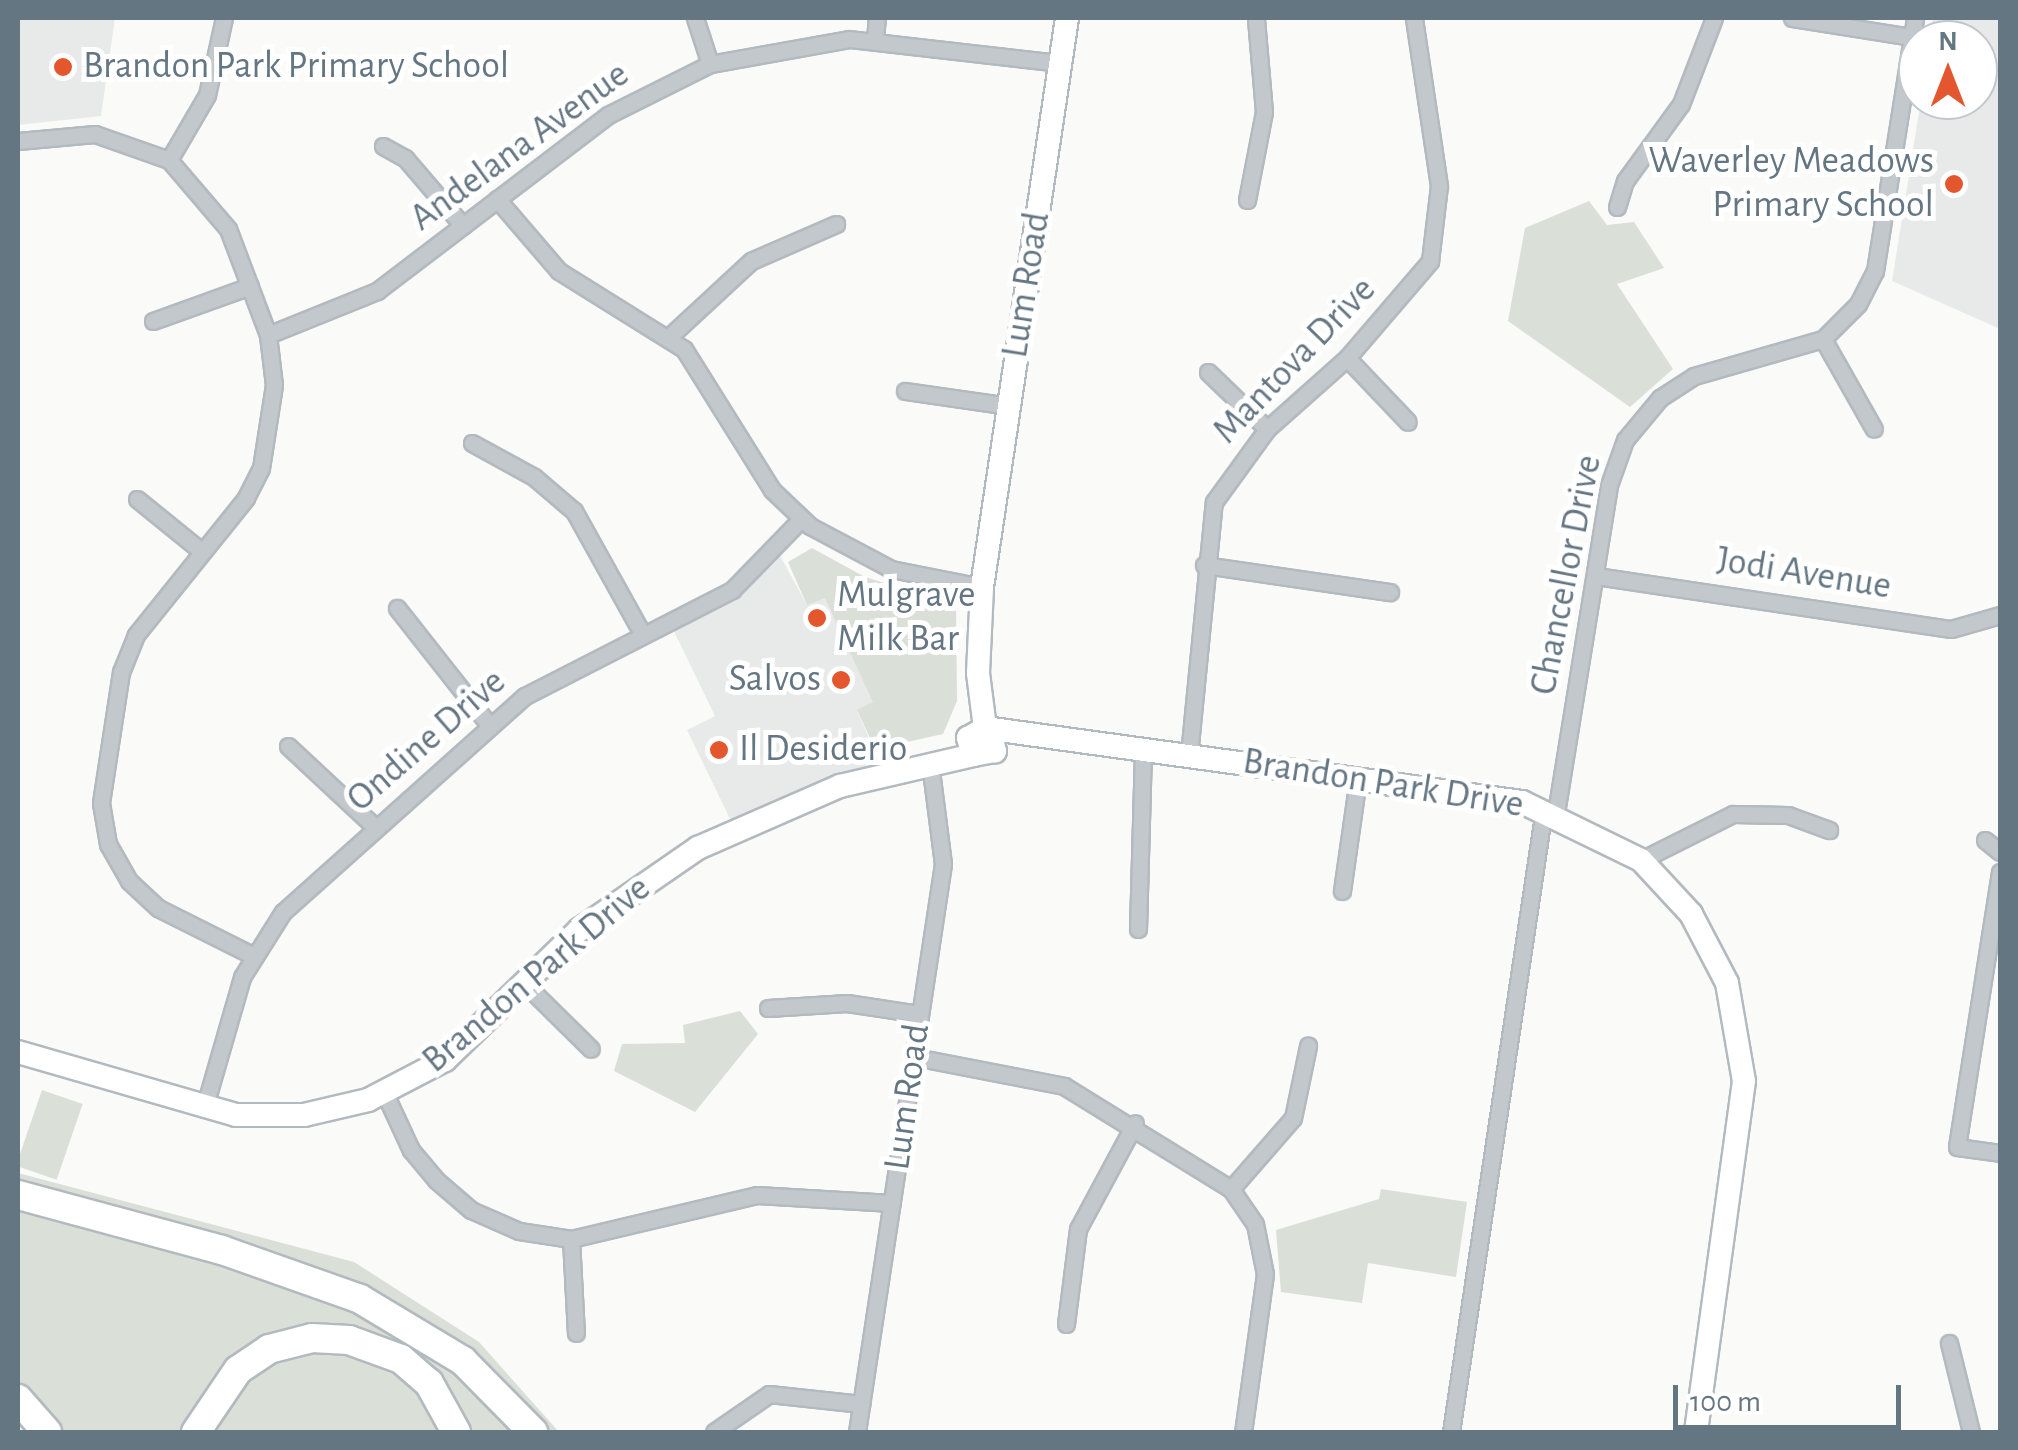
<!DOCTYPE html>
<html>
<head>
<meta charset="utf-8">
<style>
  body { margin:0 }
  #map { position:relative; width:2018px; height:1450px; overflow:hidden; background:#fafaf8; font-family:"Alegreya Sans",sans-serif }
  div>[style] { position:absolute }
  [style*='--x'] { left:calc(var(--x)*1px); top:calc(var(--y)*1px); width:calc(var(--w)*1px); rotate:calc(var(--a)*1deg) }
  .built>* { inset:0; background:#e8e9e9 }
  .green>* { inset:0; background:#dadfd7; transform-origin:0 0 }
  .roads { filter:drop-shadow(2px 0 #b3babf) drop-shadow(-2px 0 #b3babf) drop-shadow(0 2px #b3babf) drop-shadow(0 -2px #b3babf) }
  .street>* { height:15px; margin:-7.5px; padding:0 7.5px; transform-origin:7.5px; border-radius:7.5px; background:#c3c8cc }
  .secondary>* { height:22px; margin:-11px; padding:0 11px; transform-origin:11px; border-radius:11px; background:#fff }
  .highway>* { height:28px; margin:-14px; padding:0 14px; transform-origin:14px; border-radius:14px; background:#fff }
  .dots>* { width:28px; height:28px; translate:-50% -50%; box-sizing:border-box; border:5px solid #fff; border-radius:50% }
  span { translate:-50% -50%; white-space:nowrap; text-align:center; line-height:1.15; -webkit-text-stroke:10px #fff; paint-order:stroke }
  .poi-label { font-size:38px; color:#657683 }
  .left { translate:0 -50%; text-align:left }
  .right { translate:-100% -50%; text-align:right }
  .street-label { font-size:38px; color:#657683 }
  .frame { position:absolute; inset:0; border:20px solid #657683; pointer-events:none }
  .north { position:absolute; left:1898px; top:20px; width:100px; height:100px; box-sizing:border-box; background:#fff; border:2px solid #c1c8cd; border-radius:50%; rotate:0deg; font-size:28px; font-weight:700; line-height:40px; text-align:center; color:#657683 }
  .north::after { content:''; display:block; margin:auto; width:35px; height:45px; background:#e4572e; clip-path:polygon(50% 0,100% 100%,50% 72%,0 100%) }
  .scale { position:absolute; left:1673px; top:1385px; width:228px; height:45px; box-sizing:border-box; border:5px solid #657683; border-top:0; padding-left:12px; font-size:30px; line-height:35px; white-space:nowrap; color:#657683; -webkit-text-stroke:8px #fff; paint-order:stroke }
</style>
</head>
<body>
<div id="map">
  <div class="built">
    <i style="clip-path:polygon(18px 18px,115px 18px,101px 116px,18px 125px)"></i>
    <i style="clip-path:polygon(1933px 18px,2000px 18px,2000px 329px,1892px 281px,1921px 100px,1978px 100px,1978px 40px,1929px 40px)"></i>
    <i style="clip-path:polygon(778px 552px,807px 605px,825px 597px,874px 702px,857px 711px,883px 770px,733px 825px,687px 730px,715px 716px,670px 623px,744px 587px)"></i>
  </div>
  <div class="green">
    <i style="clip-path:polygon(1589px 201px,1607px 225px,1634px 222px,1664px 268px,1617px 284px,1673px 369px,1630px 407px,1508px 321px,1525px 228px)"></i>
    <i style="clip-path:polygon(812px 548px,865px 577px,956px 605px,957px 701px,943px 734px,875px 749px,857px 710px,873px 702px,825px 598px,807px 605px,788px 562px)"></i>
    <i style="clip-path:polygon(740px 1011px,758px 1034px,695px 1112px,614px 1071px,622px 1044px,685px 1043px,683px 1025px)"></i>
    <i style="left:42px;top:1090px;width:43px;height:80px;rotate:19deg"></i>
    <i style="clip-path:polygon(18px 1173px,354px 1262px,479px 1342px,559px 1432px,47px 1432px,18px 1399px)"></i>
    <i style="clip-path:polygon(1381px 1189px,1467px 1202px,1456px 1277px,1368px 1263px,1362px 1303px,1281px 1292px,1276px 1230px,1379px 1199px)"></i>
  </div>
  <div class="roads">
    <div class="street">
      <i style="--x:695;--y:18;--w:48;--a:71.9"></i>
      <i style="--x:1792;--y:18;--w:121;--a:9"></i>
      <i style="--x:875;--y:39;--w:21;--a:-85"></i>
      <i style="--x:18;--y:141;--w:77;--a:-5.2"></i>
      <i style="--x:95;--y:134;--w:78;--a:19.4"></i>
      <i style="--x:169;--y:160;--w:91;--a:49.5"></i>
      <i style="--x:228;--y:229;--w:113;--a:69.3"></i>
      <i style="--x:268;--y:335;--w:50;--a:83.2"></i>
      <i style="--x:274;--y:385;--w:84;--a:98.9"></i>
      <i style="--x:261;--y:468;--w:34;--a:117"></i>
      <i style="--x:246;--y:498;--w:176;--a:128.8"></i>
      <i style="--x:136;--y:635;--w:40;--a:112"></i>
      <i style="--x:121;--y:672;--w:133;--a:98.7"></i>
      <i style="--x:101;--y:803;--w:42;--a:80.3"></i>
      <i style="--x:108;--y:844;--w:43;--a:60.4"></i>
      <i style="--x:129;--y:881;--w:40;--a:43"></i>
      <i style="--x:158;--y:908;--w:105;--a:26.6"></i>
      <i style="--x:383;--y:146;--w:25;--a:29"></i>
      <i style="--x:405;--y:158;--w:89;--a:49.5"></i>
      <i style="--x:169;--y:160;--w:75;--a:-59.7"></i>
      <i style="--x:207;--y:95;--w:79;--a:-77.6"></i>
      <i style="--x:497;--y:199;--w:95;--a:49.3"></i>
      <i style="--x:559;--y:271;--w:147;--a:32"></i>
      <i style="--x:684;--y:349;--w:166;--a:58"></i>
      <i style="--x:772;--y:490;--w:52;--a:43.5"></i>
      <i style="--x:810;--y:526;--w:92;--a:28"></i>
      <i style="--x:891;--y:569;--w:93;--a:11.2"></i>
      <i style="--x:1247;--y:200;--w:90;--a:-79.1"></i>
      <i style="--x:1264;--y:112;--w:94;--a:-94.9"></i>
      <i style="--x:1617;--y:207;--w:27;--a:-73"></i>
      <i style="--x:1625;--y:181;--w:95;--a:-54"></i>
      <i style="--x:1681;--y:104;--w:92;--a:-69"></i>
      <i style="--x:153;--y:321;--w:103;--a:-19.8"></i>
      <i style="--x:268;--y:335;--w:118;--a:-22"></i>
      <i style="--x:377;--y:291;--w:290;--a:-37.3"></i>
      <i style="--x:608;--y:115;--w:114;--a:-26.6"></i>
      <i style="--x:710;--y:64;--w:141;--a:-10.2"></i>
      <i style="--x:849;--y:39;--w:212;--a:6.5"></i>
      <i style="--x:670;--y:336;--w:110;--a:-42.8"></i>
      <i style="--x:751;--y:261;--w:93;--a:-23.5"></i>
      <i style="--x:1823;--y:339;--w:103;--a:60.5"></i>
      <i style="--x:1347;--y:358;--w:88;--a:46.4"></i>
      <i style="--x:1208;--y:372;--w:82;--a:44"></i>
      <i style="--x:905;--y:391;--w:105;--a:8.2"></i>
      <i style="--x:472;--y:443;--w:71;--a:28.7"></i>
      <i style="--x:534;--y:477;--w:52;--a:40.4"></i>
      <i style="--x:574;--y:511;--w:140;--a:60.9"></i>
      <i style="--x:137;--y:499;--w:81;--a:39"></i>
      <i style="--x:1204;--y:565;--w:188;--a:8.3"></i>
      <i style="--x:1596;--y:576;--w:359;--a:8.5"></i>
      <i style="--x:1951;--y:629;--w:51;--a:-15.9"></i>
      <i style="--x:397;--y:608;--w:149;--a:51.8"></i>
      <i style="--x:288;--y:746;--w:120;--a:43"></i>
      <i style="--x:1189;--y:755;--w:254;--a:-84.4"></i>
      <i style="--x:1214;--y:502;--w:90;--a:-54"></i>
      <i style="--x:1267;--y:429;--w:107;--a:-41.6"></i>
      <i style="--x:1347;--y:358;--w:128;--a:-49.4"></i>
      <i style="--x:1430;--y:261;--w:76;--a:-83.2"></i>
      <i style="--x:1439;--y:186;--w:170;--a:-98.5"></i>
      <i style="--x:1556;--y:813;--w:332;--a:-80.8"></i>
      <i style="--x:1609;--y:485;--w:48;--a:-70.4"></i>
      <i style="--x:1625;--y:440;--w:55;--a:-50.2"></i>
      <i style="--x:1660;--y:398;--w:40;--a:-32.9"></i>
      <i style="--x:1694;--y:376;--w:134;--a:-16"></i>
      <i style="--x:1823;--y:339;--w:49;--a:-45"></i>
      <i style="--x:1858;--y:304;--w:37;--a:-63"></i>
      <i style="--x:1875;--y:271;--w:256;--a:-81"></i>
      <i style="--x:1985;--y:840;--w:19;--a:39"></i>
      <i style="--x:1641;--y:860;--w:103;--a:-26.6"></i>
      <i style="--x:1733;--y:814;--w:55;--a:1"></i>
      <i style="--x:1788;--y:815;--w:44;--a:20.1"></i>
      <i style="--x:2000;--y:872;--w:278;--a:98.9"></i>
      <i style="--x:1957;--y:1147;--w:43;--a:7.9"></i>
      <i style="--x:1342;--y:891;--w:114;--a:-81.9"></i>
      <i style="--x:1138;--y:929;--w:178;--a:-88.4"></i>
      <i style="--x:523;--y:982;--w:95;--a:44.6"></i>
      <i style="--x:768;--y:1008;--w:79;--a:-3.6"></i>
      <i style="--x:847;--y:1003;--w:74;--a:8.6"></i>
      <i style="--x:915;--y:1057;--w:152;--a:11"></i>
      <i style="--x:1064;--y:1086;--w:196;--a:31.7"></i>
      <i style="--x:1231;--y:1189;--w:42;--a:55.6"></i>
      <i style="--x:1255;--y:1224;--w:51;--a:78.7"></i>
      <i style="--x:1265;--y:1274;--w:160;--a:97.9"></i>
      <i style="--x:385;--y:1094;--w:62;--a:65.1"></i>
      <i style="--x:411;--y:1150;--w:39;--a:50"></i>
      <i style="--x:436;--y:1180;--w:46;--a:40.6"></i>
      <i style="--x:471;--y:1210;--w:52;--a:23.6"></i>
      <i style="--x:519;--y:1231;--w:53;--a:8.7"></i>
      <i style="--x:571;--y:1239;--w:191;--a:-13.3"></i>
      <i style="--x:757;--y:1195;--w:135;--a:3.4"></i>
      <i style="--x:204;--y:1109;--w:137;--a:-73.9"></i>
      <i style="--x:242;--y:977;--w:77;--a:-57.8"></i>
      <i style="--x:283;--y:912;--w:324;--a:-41.8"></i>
      <i style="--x:525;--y:696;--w:233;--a:-27.1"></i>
      <i style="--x:732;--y:590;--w:99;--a:-45.8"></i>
      <i style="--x:1231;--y:1189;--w:94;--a:-48.9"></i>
      <i style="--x:1293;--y:1118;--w:74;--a:-78.2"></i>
      <i style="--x:571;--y:1239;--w:94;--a:87"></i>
      <i style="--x:1066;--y:1324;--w:96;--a:-82.8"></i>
      <i style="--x:1078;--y:1229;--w:120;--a:-61.7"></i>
      <i style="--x:1949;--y:1343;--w:92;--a:76.1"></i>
      <i style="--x:714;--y:1432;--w:67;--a:-34.6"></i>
      <i style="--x:769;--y:1394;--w:93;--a:6.2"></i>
      <i style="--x:857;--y:1432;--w:574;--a:-81.39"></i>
      <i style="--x:943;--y:864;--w:103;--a:-97.3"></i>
      <i style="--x:1451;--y:1432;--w:630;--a:-81.51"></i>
    </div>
    <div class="secondary">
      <i style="--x:985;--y:728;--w:55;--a:-97.3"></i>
      <i style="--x:978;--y:673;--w:86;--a:-87.3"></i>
      <i style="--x:982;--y:587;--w:575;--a:-81.5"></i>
      <i style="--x:990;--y:730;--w:22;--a:77"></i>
      <i style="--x:995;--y:751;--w:22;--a:170"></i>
      <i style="--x:973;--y:755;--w:18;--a:-106"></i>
      <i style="--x:968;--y:738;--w:20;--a:-30"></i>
      <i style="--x:985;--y:728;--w:542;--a:7.85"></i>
      <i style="--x:1522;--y:802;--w:132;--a:26"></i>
      <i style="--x:1641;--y:860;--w:74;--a:47.2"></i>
      <i style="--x:1691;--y:914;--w:78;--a:62.4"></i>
      <i style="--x:1727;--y:983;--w:99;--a:80.2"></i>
      <i style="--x:1744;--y:1081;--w:354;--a:97.8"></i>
      <i style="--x:18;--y:1052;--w:227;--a:16.1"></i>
      <i style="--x:236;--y:1115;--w:68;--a:0"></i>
      <i style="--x:304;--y:1115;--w:66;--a:-13.2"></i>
      <i style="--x:368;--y:1100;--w:87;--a:-27.5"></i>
      <i style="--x:445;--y:1060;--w:187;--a:-44.1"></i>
      <i style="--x:579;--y:930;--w:145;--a:-34.6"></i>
      <i style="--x:698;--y:848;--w:155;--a:-23.6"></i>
      <i style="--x:840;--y:786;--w:137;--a:-13.1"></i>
    </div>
    <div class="highway">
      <i style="--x:18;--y:1195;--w:211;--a:15.1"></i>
      <i style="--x:222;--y:1250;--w:146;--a:19.5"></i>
      <i style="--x:360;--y:1299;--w:120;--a:31"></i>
      <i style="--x:463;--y:1361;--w:100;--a:45.4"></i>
      <i style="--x:18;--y:1399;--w:44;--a:48.7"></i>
      <i style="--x:196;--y:1432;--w:75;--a:-55.9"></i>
      <i style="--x:238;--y:1370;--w:37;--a:-34"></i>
      <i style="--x:269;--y:1349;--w:44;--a:-14.3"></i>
      <i style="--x:312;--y:1338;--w:37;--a:3"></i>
      <i style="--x:349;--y:1340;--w:55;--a:20.1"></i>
      <i style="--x:401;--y:1359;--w:37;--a:41"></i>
      <i style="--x:429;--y:1383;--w:56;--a:61.1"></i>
    </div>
  </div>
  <div class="dots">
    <i style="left:63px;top:67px;background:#e4572e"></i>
    <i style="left:1954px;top:184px;background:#e4572e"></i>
    <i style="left:817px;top:618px;background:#e4572e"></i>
    <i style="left:841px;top:680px;background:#e4572e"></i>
    <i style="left:719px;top:750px;background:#e4572e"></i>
  </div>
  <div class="poi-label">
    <span class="left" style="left:83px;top:67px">Brandon Park Primary School</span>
    <span class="right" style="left:1934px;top:184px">Waverley Meadows<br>Primary School</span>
    <span class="left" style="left:837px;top:618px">Mulgrave<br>Milk Bar</span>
    <span class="right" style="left:821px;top:680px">Salvos</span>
    <span class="left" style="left:739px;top:750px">Il Desiderio</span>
  </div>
  <div class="street-label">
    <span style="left:520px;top:147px;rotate:-36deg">Andelana Avenue</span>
    <span style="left:1027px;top:285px;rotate:-81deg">Lum Road</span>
    <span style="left:1295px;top:361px;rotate:-46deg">Mantova Drive</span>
    <span style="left:1804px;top:574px;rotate:9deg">Jodi Avenue</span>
    <span style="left:1567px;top:575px;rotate:-79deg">Chancellor Drive</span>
    <span style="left:427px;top:741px;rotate:-41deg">Ondine Drive</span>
    <span style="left:1383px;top:784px;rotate:9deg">Brandon Park Drive</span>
    <span style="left:537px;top:975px;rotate:-40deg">Brandon Park Drive</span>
    <span style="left:908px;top:1097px;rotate:-82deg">Lum Road</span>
  </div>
  <div class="frame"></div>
  <div class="north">N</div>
  <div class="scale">100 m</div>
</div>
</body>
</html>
